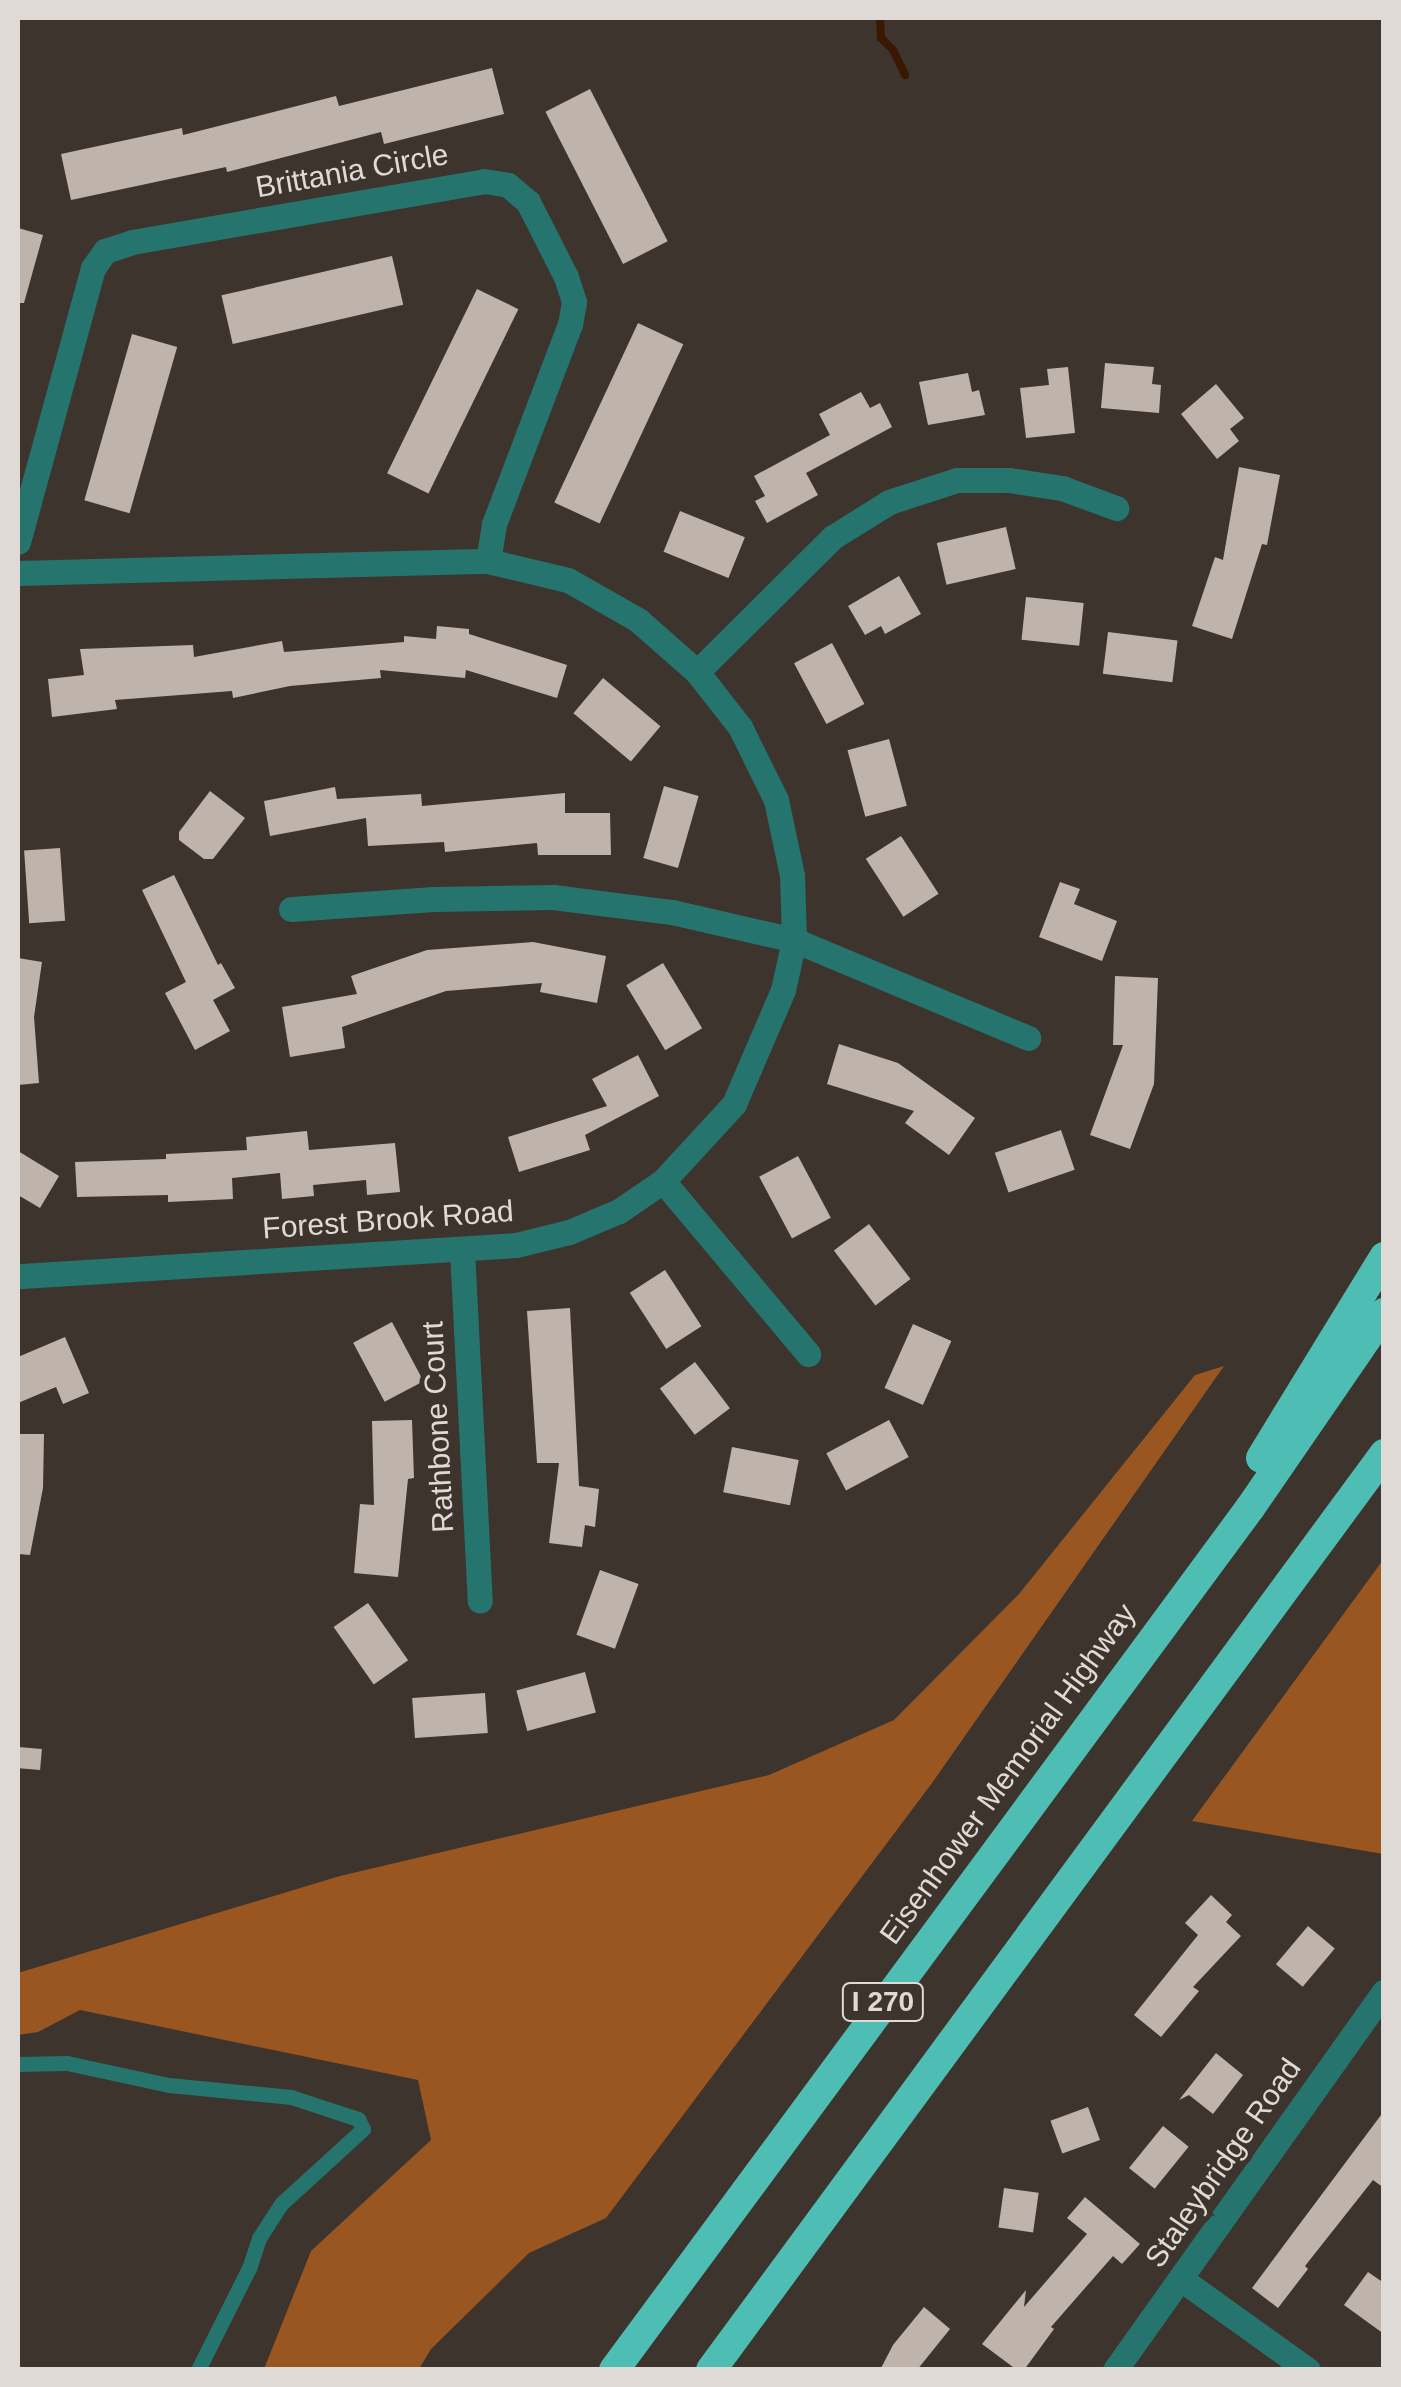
<!DOCTYPE html>
<html>
<head>
<meta charset="utf-8">
<style>
  body { margin:0 }
  #map { position:relative; width:1401px; height:2387px; overflow:hidden; background:#3d342e; font-family:Arial,sans-serif }
  div>[style] { position:absolute }
  [style*='--x'] { left:calc(var(--x)*1px); top:calc(var(--y)*1px); width:calc(var(--w)*1px); rotate:calc(var(--a)*1deg) }
  .forest>* { inset:0; background:#995620 }
  .stream>* { height:8px; margin:-4px; padding:0 4px; transform-origin:4px; border-radius:4px; background:#3a1800 }
  .building>* { inset:0; background:#bfb4ac; transform-origin:0 0 }
  .service>* { height:15px; margin:-7.5px; padding:0 7.5px; transform-origin:7.5px; border-radius:7.5px; background:#25756e }
  .minor>* { height:25px; margin:-12.5px; padding:0 12.5px; transform-origin:12.5px; border-radius:12.5px; background:#25756e }
  .motorway>* { height:30px; margin:-15px; padding:0 15px; transform-origin:15px; border-radius:15px; background:#4ebeb4 }
  span { translate:-50% -50%; white-space:nowrap; text-align:center; line-height:1.15; -webkit-text-stroke:10px #3d342e; paint-order:stroke }
  .shield-label span { padding:2px 8px; background:#3d342e; border:2px solid; border-radius:8px; -webkit-text-stroke-width:0 }
  .shield-label { font-size:28px; color:#e0dad6; font-weight:700 }
  .street-label { font-size:30px; color:#e0dad6 }
  .frame { position:absolute; inset:0; border:20px solid #e0dad6; pointer-events:none }
</style>
</head>
<body>
<div id="map">
  <div class="forest">
    <i style="clip-path:polygon(1224px 1366px,932px 1783px,606px 2218px,529px 2253px,431px 2349px,419px 2369px,264px 2369px,311px 2251px,431px 2140px,418px 2080px,80px 2010px,38px 2032px,18px 2035px,18px 1973px,340px 1876px,769px 1775px,894px 1720px,1019px 1594px,1195px 1375px)"></i>
    <i style="clip-path:polygon(1383px 1560px,1383px 1854px,1192px 1821px)"></i>
  </div>
  <div class="stream">
    <i style="--x:880;--y:18;--w:20;--a:87"></i>
    <i style="--x:881;--y:38;--w:17;--a:45"></i>
    <i style="--x:893;--y:50;--w:28;--a:64"></i>
  </div>
  <div class="building">
    <i style="clip-path:polygon(492px 68px,504px 114px,384px 144px,381px 132px,227px 172px,226px 167px,71px 200px,61px 154px,182px 128px,183px 135px,336px 96px,339px 106px)"></i>
    <i style="left:590px;top:89px;width:171px;height:50px;rotate:63deg"></i>
    <i style="clip-path:polygon(18px 228px,43px 235px,24px 303px,18px 303px)"></i>
    <i style="left:392px;top:256px;width:50px;height:175px;rotate:77deg"></i>
    <i style="left:477px;top:289px;width:46px;height:205px;rotate:26deg"></i>
    <i style="left:638px;top:323px;width:50px;height:198px;rotate:25deg"></i>
    <i style="left:132px;top:334px;width:47px;height:173px;rotate:16deg"></i>
    <i style="clip-path:polygon(1105px 363px,1154px 367px,1152px 384px,1161px 385px,1159px 413px,1101px 408px)"></i>
    <i style="clip-path:polygon(1068px 367px,1075px 433px,1026px 438px,1020px 388px,1049px 385px,1047px 369px)"></i>
    <i style="clip-path:polygon(968px 373px,972px 392px,979px 390px,985px 415px,928px 425px,919px 382px)"></i>
    <i style="clip-path:polygon(1216px 384px,1244px 418px,1230px 429px,1239px 441px,1217px 459px,1181px 414px)"></i>
    <i style="clip-path:polygon(861px 392px,870px 408px,880px 403px,892px 427px,806px 473px,818px 495px,767px 523px,755px 501px,765px 496px,754px 476px,830px 435px,819px 414px)"></i>
    <i style="clip-path:polygon(1239px 467px,1280px 475px,1267px 545px,1262px 544px,1232px 639px,1192px 626px,1215px 557px,1223px 560px)"></i>
    <i style="left:680px;top:511px;width:70px;height:44px;rotate:22deg"></i>
    <i style="left:1006px;top:527px;width:43px;height:71px;rotate:77deg"></i>
    <i style="clip-path:polygon(899px 576px,921px 614px,885px 634px,881px 626px,865px 635px,848px 606px)"></i>
    <i style="left:1026px;top:597px;width:58px;height:43px;rotate:6deg"></i>
    <i style="clip-path:polygon(437px 626px,469px 629px,469px 634px,567px 665px,557px 698px,466px 670px,465px 678px,380px 670px,381px 678px,290px 686px,233px 698px,232px 691px,115px 700px,117px 709px,52px 717px,48px 679px,84px 675px,80px 649px,193px 645px,194px 657px,282px 641px,284px 652px,404px 642px,404px 636px,436px 639px)"></i>
    <i style="left:1108px;top:632px;width:70px;height:42px;rotate:7deg"></i>
    <i style="left:832px;top:643px;width:69px;height:43px;rotate:62deg"></i>
    <i style="left:603px;top:678px;width:75px;height:46px;rotate:40deg"></i>
    <i style="left:889px;top:739px;width:69px;height:43px;rotate:75deg"></i>
    <i style="left:664px;top:786px;width:36px;height:75px;rotate:16deg"></i>
    <i style="clip-path:polygon(335px 787px,337px 799px,421px 794px,422px 806px,565px 793px,565px 813px,610px 813px,611px 855px,538px 855px,537px 843px,445px 852px,444px 842px,368px 846px,366px 818px,270px 836px,264px 801px)"></i>
    <i style="clip-path:polygon(210px 791px,245px 818px,213px 859px,204px 859px,179px 840px,179px 832px)"></i>
    <i style="left:901px;top:836px;width:69px;height:42px;rotate:57deg"></i>
    <i style="left:60px;top:848px;width:73px;height:36px;rotate:86deg"></i>
    <i style="clip-path:polygon(174px 875px,218px 965px,221px 963px,235px 988px,213px 1000px,230px 1031px,195px 1050px,165px 993px,186px 982px,142px 890px)"></i>
    <i style="clip-path:polygon(1060px 882px,1080px 889px,1074px 904px,1117px 921px,1102px 961px,1039px 937px)"></i>
    <i style="clip-path:polygon(533px 942px,606px 956px,597px 1003px,540px 992px,542px 983px,446px 991px,342px 1027px,345px 1048px,290px 1057px,282px 1007px,357px 994px,351px 976px,427px 950px)"></i>
    <i style="clip-path:polygon(18px 958px,42px 962px,34px 1017px,39px 1083px,18px 1085px)"></i>
    <i style="left:663px;top:963px;width:76px;height:43px;rotate:59deg"></i>
    <i style="clip-path:polygon(1115px 976px,1158px 978px,1154px 1084px,1130px 1149px,1090px 1135px,1123px 1045px,1113px 1045px)"></i>
    <i style="clip-path:polygon(839px 1044px,898px 1063px,975px 1118px,949px 1155px,905px 1123px,914px 1111px,827px 1084px)"></i>
    <i style="clip-path:polygon(638px 1055px,659px 1096px,585px 1135px,590px 1150px,519px 1172px,508px 1137px,607px 1106px,592px 1079px)"></i>
    <i style="left:1061px;top:1130px;width:42px;height:70px;rotate:71deg"></i>
    <i style="clip-path:polygon(307px 1131px,309px 1150px,395px 1143px,400px 1192px,367px 1195px,366px 1180px,313px 1185px,314px 1196px,282px 1199px,280px 1173px,232px 1178px,233px 1199px,168px 1202px,168px 1195px,77px 1197px,75px 1162px,166px 1159px,166px 1154px,247px 1150px,246px 1137px)"></i>
    <i style="clip-path:polygon(18px 1151px,59px 1176px,40px 1208px,18px 1195px)"></i>
    <i style="left:798px;top:1156px;width:70px;height:44px;rotate:62deg"></i>
    <i style="left:869px;top:1224px;width:69px;height:44px;rotate:53deg"></i>
    <i style="left:665px;top:1270px;width:67px;height:42px;rotate:57deg"></i>
    <i style="clip-path:polygon(570px 1308px,579px 1486px,599px 1489px,595px 1527px,585px 1525px,582px 1547px,549px 1543px,559px 1463px,537px 1463px,527px 1311px)"></i>
    <i style="left:392px;top:1322px;width:67px;height:44px;rotate:62deg"></i>
    <i style="left:913px;top:1324px;width:42px;height:70px;rotate:24deg"></i>
    <i style="clip-path:polygon(65px 1337px,89px 1393px,63px 1404px,56px 1387px,18px 1403px,18px 1357px)"></i>
    <i style="left:695px;top:1362px;width:58px;height:44px;rotate:53deg"></i>
    <i style="clip-path:polygon(412px 1420px,414px 1478px,408px 1479px,398px 1577px,354px 1573px,360px 1504px,374px 1505px,372px 1421px)"></i>
    <i style="left:889px;top:1420px;width:42px;height:71px;rotate:62deg"></i>
    <i style="clip-path:polygon(18px 1434px,44px 1434px,43px 1488px,30px 1555px,18px 1554px)"></i>
    <i style="left:732px;top:1447px;width:68px;height:46px;rotate:11deg"></i>
    <i style="left:600px;top:1570px;width:41px;height:69px;rotate:20deg"></i>
    <i style="left:368px;top:1603px;width:70px;height:42px;rotate:55deg"></i>
    <i style="left:585px;top:1672px;width:42px;height:71px;rotate:75deg"></i>
    <i style="left:485px;top:1693px;width:40px;height:73px;rotate:86deg"></i>
    <i style="left:18px;top:1747px;width:24px;height:21px;rotate:5deg"></i>
    <i style="clip-path:polygon(1211px 1895px,1232px 1915px,1226px 1922px,1241px 1936px,1193px 1987px,1199px 1991px,1161px 2037px,1134px 2015px,1198px 1935px,1185px 1923px)"></i>
    <i style="left:1308px;top:1926px;width:35px;height:50px;rotate:40deg"></i>
    <i style="clip-path:polygon(1216px 2053px,1243px 2075px,1213px 2114px,1189px 2095px,1179px 2100px)"></i>
    <i style="left:1088px;top:2107px;width:35px;height:40px;rotate:70deg"></i>
    <i style="clip-path:polygon(1384px 2111px,1384px 2188px,1373px 2180px,1305px 2266px,1308px 2269px,1278px 2308px,1252px 2288px)"></i>
    <i style="left:1163px;top:2126px;width:33px;height:54px;rotate:39deg"></i>
    <i style="left:1004px;top:2188px;width:35px;height:40px;rotate:8deg"></i>
    <i style="clip-path:polygon(1085px 2197px,1140px 2244px,1122px 2264px,1113px 2256px,1051px 2327px,1054px 2329px,1024px 2370px,1017px 2370px,982px 2344px,1026px 2290px,1024px 2307px,1087px 2234px,1067px 2218px)"></i>
    <i style="clip-path:polygon(1368px 2272px,1384px 2283px,1384px 2334px,1344px 2305px)"></i>
    <i style="clip-path:polygon(924px 2307px,950px 2329px,917px 2370px,880px 2370px,893px 2345px)"></i>
  </div>
  <div class="service">
    <i style="--x:18;--y:2064;--w:49;--a:-1.2"></i>
    <i style="--x:67;--y:2063;--w:104;--a:12.2"></i>
    <i style="--x:169;--y:2085;--w:123;--a:5.6"></i>
    <i style="--x:291;--y:2097;--w:71;--a:18.2"></i>
    <i style="--x:358;--y:2119;--w:11;--a:63"></i>
    <i style="--x:363;--y:2129;--w:111;--a:137.6"></i>
    <i style="--x:281;--y:2204;--w:40;--a:122.9"></i>
    <i style="--x:259;--y:2238;--w:32;--a:108"></i>
    <i style="--x:249;--y:2268;--w:114;--a:116.6"></i>
  </div>
  <div class="minor">
    <i style="--x:18;--y:542;--w:284;--a:-74.7"></i>
    <i style="--x:93;--y:268;--w:21;--a:-55"></i>
    <i style="--x:105;--y:251;--w:28;--a:-18"></i>
    <i style="--x:132;--y:242;--w:357;--a:-9.8"></i>
    <i style="--x:484;--y:181;--w:24;--a:9"></i>
    <i style="--x:508;--y:185;--w:26;--a:40"></i>
    <i style="--x:528;--y:202;--w:84;--a:63.1"></i>
    <i style="--x:566;--y:277;--w:26;--a:72"></i>
    <i style="--x:574;--y:302;--w:22;--a:100"></i>
    <i style="--x:570;--y:324;--w:214;--a:110.8"></i>
    <i style="--x:494;--y:524;--w:37;--a:99"></i>
    <i style="--x:18;--y:573;--w:470;--a:-1.5"></i>
    <i style="--x:488;--y:561;--w:82;--a:13.4"></i>
    <i style="--x:568;--y:580;--w:81;--a:29.7"></i>
    <i style="--x:638;--y:620;--w:79;--a:41.4"></i>
    <i style="--x:697;--y:672;--w:70;--a:52"></i>
    <i style="--x:740;--y:727;--w:81;--a:63.7"></i>
    <i style="--x:776;--y:800;--w:77;--a:78"></i>
    <i style="--x:792;--y:875;--w:65;--a:88.2"></i>
    <i style="--x:794;--y:940;--w:51;--a:102.4"></i>
    <i style="--x:783;--y:990;--w:124;--a:113.3"></i>
    <i style="--x:734;--y:1104;--w:105;--a:132.7"></i>
    <i style="--x:663;--y:1181;--w:53;--a:145.7"></i>
    <i style="--x:619;--y:1211;--w:54;--a:157.2"></i>
    <i style="--x:569;--y:1232;--w:55;--a:166.2"></i>
    <i style="--x:516;--y:1245;--w:499;--a:176.4"></i>
    <i style="--x:697;--y:672;--w:192;--a:-44.8"></i>
    <i style="--x:833;--y:537;--w:66;--a:-32"></i>
    <i style="--x:889;--y:502;--w:71;--a:-17.9"></i>
    <i style="--x:957;--y:480;--w:52;--a:0"></i>
    <i style="--x:1009;--y:480;--w:54;--a:8.6"></i>
    <i style="--x:1062;--y:488;--w:58;--a:20.3"></i>
    <i style="--x:291;--y:909;--w:143;--a:-4"></i>
    <i style="--x:434;--y:899;--w:119;--a:-1"></i>
    <i style="--x:553;--y:897;--w:120;--a:7.2"></i>
    <i style="--x:672;--y:912;--w:125;--a:12.9"></i>
    <i style="--x:794;--y:940;--w:254;--a:22.7"></i>
    <i style="--x:663;--y:1181;--w:226;--a:50"></i>
    <i style="--x:462;--y:1250;--w:351;--a:87.1"></i>
    <i style="--x:1181;--y:2279;--w:156;--a:35.6"></i>
    <i style="--x:1115;--y:2370;--w:464;--a:-54.6"></i>
  </div>
  <div class="motorway">
    <i style="--x:1261;--y:1458;--w:236;--a:-58.5"></i>
    <i style="--x:614;--y:2370;--w:1071;--a:-53.58"></i>
    <i style="--x:1250;--y:1508;--w:237;--a:-55.5"></i>
    <i style="--x:711;--y:2370;--w:1137;--a:-53.69"></i>
  </div>
  <div class="shield-label">
    <span style="left:883px;top:2002px">I 270</span>
  </div>
  <div class="street-label">
    <span style="left:352px;top:171px;rotate:-10deg">Brittania Circle</span>
    <span style="left:388px;top:1220px;rotate:-4deg">Forest Brook Road</span>
    <span style="left:438px;top:1427px;rotate:-93deg">Rathbone Court</span>
    <span style="left:1008px;top:1774px;rotate:-54deg">Eisenhower Memorial Highway</span>
    <span style="left:1223px;top:2163px;rotate:-55deg">Staleybridge Road</span>
  </div>
  <div class="frame"></div>
</div>
</body>
</html>
